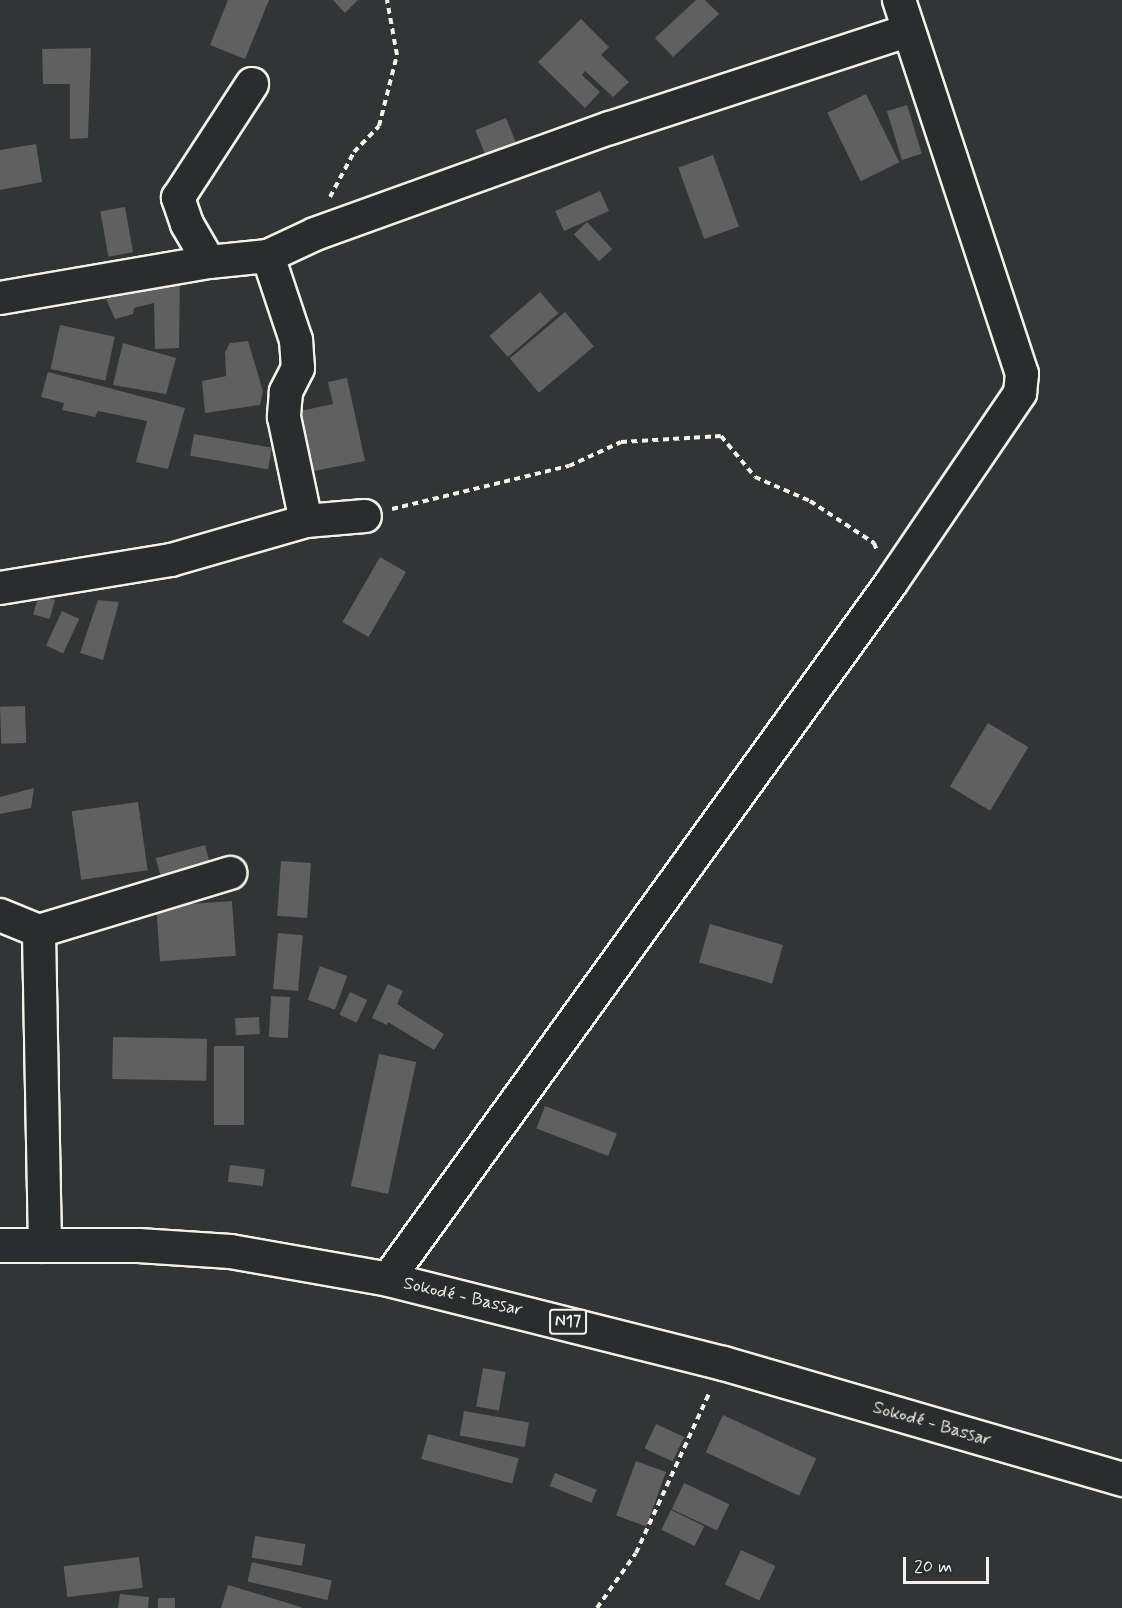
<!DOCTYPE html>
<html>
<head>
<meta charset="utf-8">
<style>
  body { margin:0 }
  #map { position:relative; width:1122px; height:1608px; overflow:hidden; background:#323535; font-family:Mynerve,sans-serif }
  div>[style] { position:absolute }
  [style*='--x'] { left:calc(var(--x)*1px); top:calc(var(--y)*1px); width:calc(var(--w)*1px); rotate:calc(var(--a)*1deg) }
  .building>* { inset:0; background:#5f605f; transform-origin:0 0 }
  .path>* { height:4px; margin-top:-2px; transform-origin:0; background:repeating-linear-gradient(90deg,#f4f1e8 0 6px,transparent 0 10.5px) }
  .roads { filter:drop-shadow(2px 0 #f4f1e8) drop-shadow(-2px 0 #f4f1e8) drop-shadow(0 2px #f4f1e8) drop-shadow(0 -2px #f4f1e8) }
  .minor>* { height:32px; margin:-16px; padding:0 16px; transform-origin:16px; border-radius:16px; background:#2a2d2e }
  .primary>* { height:33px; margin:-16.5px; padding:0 16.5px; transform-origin:16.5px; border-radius:16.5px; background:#2a2d2e }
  span { translate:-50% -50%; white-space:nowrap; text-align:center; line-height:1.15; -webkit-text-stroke:5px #2a2d2e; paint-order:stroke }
  .shield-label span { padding:2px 4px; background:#2a2d2e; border:2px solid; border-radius:4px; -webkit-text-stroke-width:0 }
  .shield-label { font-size:16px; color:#f4f1e8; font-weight:700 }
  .street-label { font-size:18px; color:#f4f1e8 }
  .scale { position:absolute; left:903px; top:1557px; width:86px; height:27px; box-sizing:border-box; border:3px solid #f4f1e8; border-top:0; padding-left:8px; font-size:18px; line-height:21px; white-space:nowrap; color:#f4f1e8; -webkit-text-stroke:4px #2a2d2e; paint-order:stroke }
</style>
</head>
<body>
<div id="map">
  <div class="building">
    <i style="clip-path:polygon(228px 0,269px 0,245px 59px,210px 45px)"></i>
    <i style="clip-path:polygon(333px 0,358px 0,345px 13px)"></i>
    <i style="clip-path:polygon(696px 0,705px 0,719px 14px,673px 57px,655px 38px)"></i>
    <i style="clip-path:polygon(581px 19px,609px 47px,601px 55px,629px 82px,613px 97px,585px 71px,582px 75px,600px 92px,585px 108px,538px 62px)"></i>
    <i style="clip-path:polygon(91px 48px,88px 138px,70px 139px,70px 84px,43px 84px,42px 49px)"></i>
    <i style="left:866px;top:94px;width:76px;height:43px;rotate:64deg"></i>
    <i style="left:907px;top:105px;width:51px;height:21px;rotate:73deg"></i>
    <i style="left:506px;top:118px;width:32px;height:33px;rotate:68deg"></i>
    <i style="clip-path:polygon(36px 144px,42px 182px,0 190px,0 150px)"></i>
    <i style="left:713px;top:155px;width:76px;height:37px;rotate:70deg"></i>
    <i style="left:600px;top:191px;width:22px;height:49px;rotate:66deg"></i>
    <i style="left:125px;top:207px;width:46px;height:25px;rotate:80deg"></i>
    <i style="left:587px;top:222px;width:37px;height:18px;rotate:47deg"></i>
    <i style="clip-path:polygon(180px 279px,179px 348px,155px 349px,154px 303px,134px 308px,133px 314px,115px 319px,106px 299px)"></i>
    <i style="left:540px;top:292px;width:28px;height:67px;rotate:49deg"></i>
    <i style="left:565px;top:312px;width:45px;height:72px;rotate:50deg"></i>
    <i style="left:60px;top:325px;width:56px;height:45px;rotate:12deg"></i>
    <i style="clip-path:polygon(248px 341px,263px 391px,260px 405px,205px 413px,202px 381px,226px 376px,225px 352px,230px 343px)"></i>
    <i style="clip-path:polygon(123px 343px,176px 358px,166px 394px,113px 385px)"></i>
    <i style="clip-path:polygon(48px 372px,185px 408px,168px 469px,136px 462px,147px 421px,98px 411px,95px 417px,62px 410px,64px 403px,41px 397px)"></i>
    <i style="clip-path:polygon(347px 378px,365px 461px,314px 471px,300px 411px,333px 404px,328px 382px)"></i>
    <i style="left:194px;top:434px;width:79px;height:22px;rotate:10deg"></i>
    <i style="left:380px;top:557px;width:30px;height:75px;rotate:30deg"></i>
    <i style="left:39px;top:595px;width:17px;height:20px;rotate:17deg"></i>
    <i style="clip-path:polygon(98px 600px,119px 602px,103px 660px,80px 653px)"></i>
    <i style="left:62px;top:611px;width:19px;height:38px;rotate:25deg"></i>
    <i style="left:25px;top:706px;width:37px;height:25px;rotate:88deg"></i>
    <i style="left:988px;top:723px;width:47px;height:74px;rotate:31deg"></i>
    <i style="clip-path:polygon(34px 788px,31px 808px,0 814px,0 797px)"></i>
    <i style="left:138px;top:802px;width:69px;height:67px;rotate:82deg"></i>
    <i style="left:205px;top:845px;width:24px;height:51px;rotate:75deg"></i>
    <i style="left:281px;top:861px;width:30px;height:55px;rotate:4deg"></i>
    <i style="left:232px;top:901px;width:55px;height:76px;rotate:86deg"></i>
    <i style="left:710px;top:924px;width:76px;height:40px;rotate:16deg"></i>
    <i style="left:278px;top:933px;width:25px;height:56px;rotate:5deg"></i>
    <i style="left:320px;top:966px;width:29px;height:36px;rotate:20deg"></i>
    <i style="clip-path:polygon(388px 984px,403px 991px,397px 1004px,444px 1034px,434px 1050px,388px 1022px,387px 1025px,372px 1018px)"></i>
    <i style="left:350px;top:992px;width:19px;height:25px;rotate:25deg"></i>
    <i style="left:271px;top:996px;width:19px;height:41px;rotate:3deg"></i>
    <i style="left:259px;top:1017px;width:17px;height:24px;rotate:87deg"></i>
    <i style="left:113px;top:1037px;width:94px;height:42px;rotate:1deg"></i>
    <i style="left:214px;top:1046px;width:30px;height:79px"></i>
    <i style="left:379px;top:1054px;width:38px;height:135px;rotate:12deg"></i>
    <i style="left:545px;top:1106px;width:77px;height:24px;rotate:21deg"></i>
    <i style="left:230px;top:1165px;width:35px;height:17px;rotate:7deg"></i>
    <i style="left:483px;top:1368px;width:23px;height:39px;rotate:10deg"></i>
    <i style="left:464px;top:1411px;width:66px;height:25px;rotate:10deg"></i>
    <i style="left:723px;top:1415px;width:103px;height:41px;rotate:25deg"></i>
    <i style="left:656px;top:1424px;width:31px;height:27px;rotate:25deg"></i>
    <i style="left:428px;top:1434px;width:94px;height:26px;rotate:15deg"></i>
    <i style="left:636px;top:1461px;width:32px;height:58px;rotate:20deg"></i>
    <i style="left:555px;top:1473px;width:45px;height:14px;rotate:22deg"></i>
    <i style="left:684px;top:1483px;width:50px;height:29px;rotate:25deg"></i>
    <i style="left:671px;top:1510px;width:37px;height:22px;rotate:26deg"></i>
    <i style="left:255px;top:1536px;width:51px;height:22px;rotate:9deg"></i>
    <i style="left:741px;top:1550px;width:38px;height:38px;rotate:25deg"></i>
    <i style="left:139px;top:1557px;width:31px;height:76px;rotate:83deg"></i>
    <i style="left:252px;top:1562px;width:82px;height:20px;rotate:13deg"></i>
    <i style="clip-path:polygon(228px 1585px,301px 1607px,301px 1608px,221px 1608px)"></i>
    <i style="clip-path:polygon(120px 1594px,149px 1597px,148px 1608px,118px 1608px)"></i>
    <i style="left:175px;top:1598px;width:10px;height:17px;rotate:90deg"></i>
  </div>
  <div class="path">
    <i style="--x:330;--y:197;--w:51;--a:-61.9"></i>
    <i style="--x:354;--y:152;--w:36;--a:-46"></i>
    <i style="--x:379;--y:126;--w:73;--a:-75.8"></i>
    <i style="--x:397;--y:55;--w:56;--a:-100.3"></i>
    <i style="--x:392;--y:509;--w:182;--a:-13.7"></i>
    <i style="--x:569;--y:466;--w:57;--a:-24.8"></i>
    <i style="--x:621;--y:442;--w:100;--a:-3.4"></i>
    <i style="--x:721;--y:436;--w:53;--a:50.3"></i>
    <i style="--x:755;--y:477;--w:60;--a:23.6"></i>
    <i style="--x:810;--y:501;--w:77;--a:33.3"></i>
    <i style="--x:874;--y:543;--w:9;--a:69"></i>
    <i style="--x:597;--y:1608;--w:67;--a:-54.7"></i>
    <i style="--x:636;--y:1553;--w:178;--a:-65.4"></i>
  </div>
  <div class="roads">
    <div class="minor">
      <i style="--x:268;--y:256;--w:89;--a:71.6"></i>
      <i style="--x:296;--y:340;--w:28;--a:86"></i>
      <i style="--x:298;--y:368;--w:27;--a:117"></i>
      <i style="--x:286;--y:392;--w:25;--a:95"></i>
      <i style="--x:284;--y:417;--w:106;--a:78.1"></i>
      <i style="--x:209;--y:262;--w:44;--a:-120.1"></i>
      <i style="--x:187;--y:224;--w:28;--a:-109"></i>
      <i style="--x:178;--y:198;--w:136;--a:-57"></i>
      <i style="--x:0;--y:298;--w:212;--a:-9.8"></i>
      <i style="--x:209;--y:262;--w:59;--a:-5.8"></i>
      <i style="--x:268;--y:256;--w:52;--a:-25.1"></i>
      <i style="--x:315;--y:234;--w:313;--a:-19.8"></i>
      <i style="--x:610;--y:128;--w:312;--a:-18.1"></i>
      <i style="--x:0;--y:588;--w:173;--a:-9.3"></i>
      <i style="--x:171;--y:560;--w:141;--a:-16.1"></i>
      <i style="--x:306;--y:521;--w:59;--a:-4.8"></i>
      <i style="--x:0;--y:915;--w:42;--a:22.3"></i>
      <i style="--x:45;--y:1246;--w:315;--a:-91.1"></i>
      <i style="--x:39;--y:931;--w:200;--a:-16.9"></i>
      <i style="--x:388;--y:1279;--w:859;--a:-54.14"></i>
      <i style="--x:891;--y:583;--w:230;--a:-55.8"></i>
      <i style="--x:1020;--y:393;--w:19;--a:-84"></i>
      <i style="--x:1022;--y:374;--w:394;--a:-108.2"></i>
    </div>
    <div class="primary">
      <i style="--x:0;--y:1245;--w:138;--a:0"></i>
      <i style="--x:138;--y:1245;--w:92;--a:3.7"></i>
      <i style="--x:230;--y:1251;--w:160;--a:10"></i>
      <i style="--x:388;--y:1279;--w:345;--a:14.1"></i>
      <i style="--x:723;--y:1363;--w:416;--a:16.2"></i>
    </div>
  </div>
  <div class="shield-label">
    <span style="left:568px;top:1322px">N17</span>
  </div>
  <div class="street-label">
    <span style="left:463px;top:1297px;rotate:13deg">Sokodé - Bassar</span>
    <span style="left:932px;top:1424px;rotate:16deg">Sokodé - Bassar</span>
  </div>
  <div class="scale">20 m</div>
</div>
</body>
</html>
